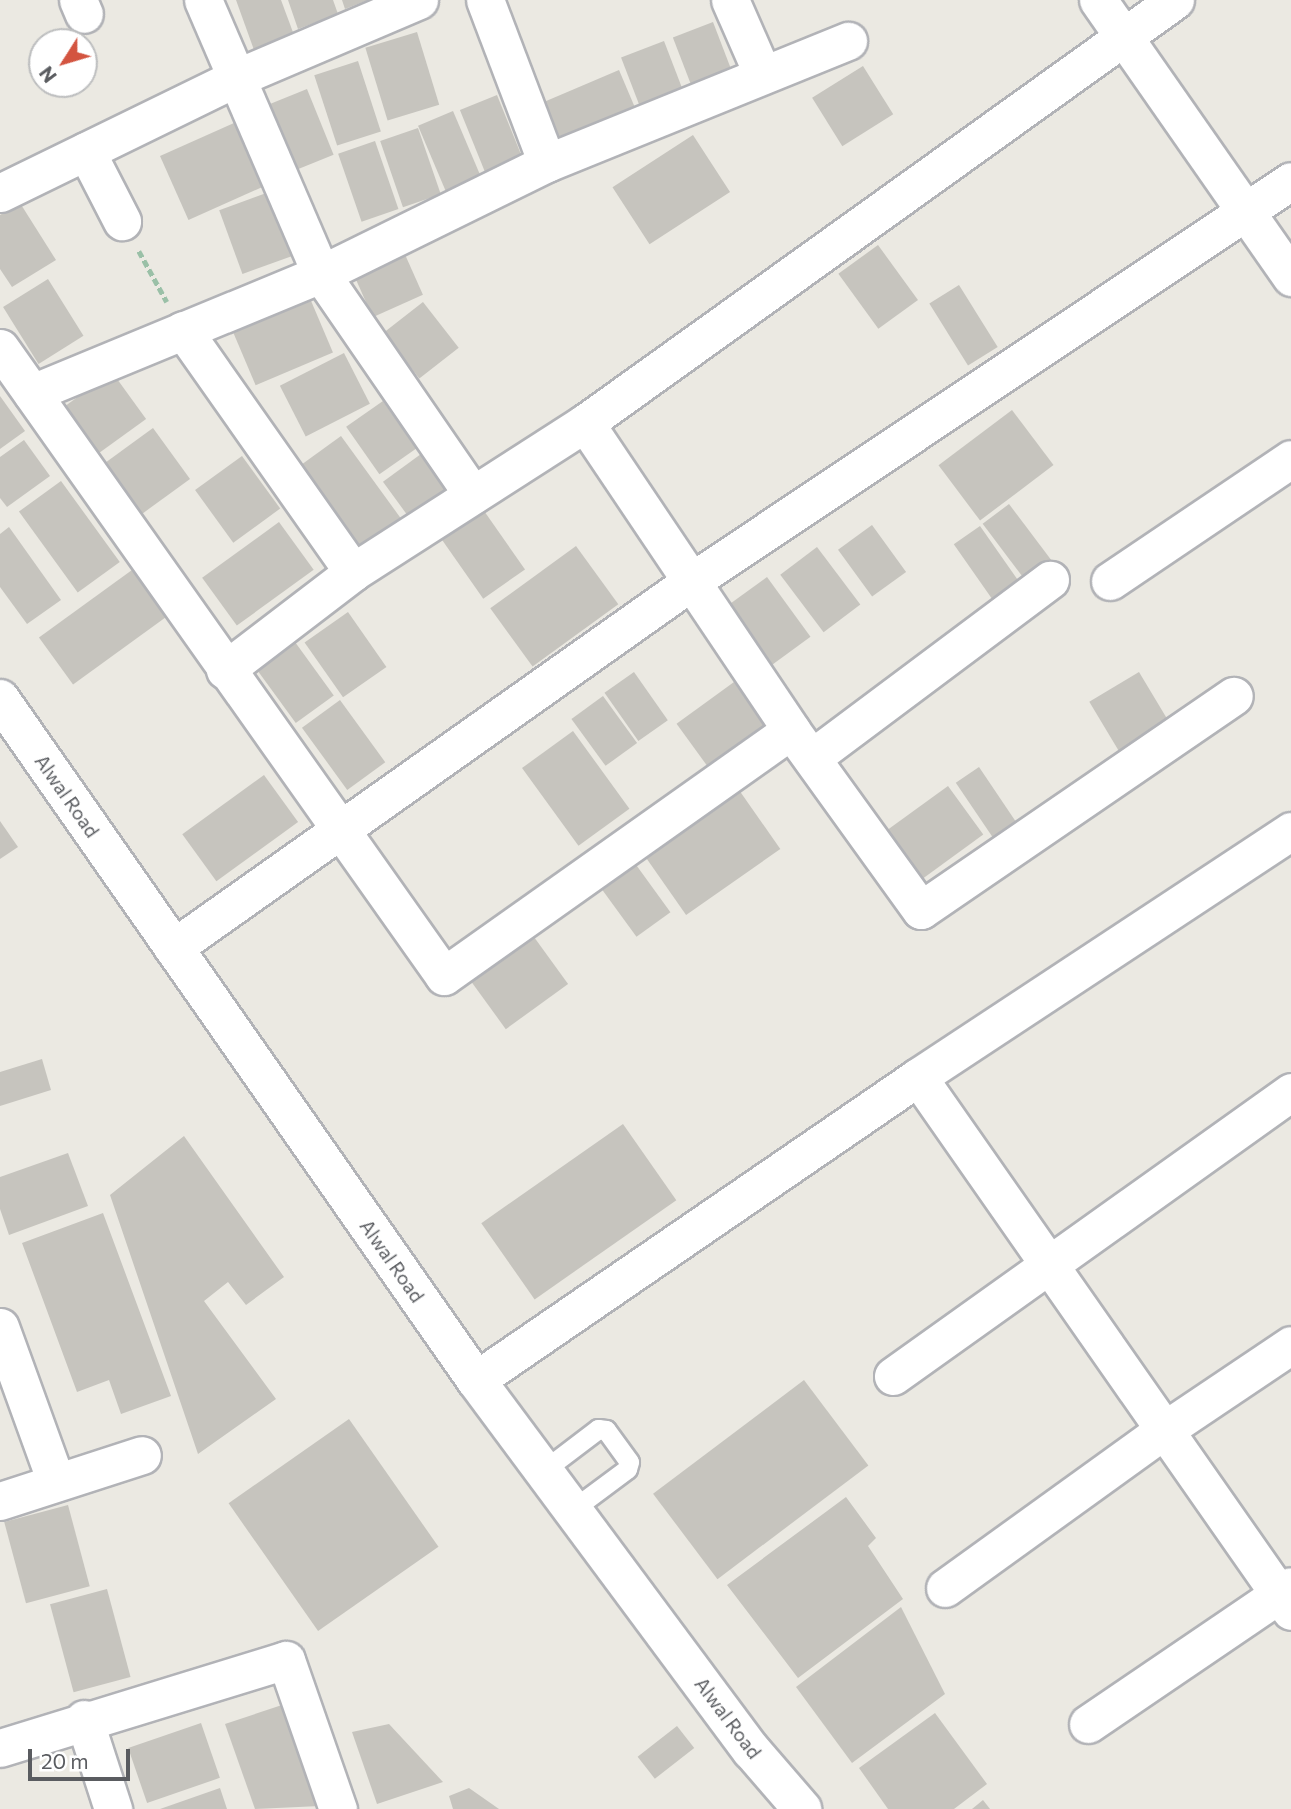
<!DOCTYPE html>
<html>
<head>
<meta charset="utf-8">
<style>
  body { margin:0 }
  #map { position:relative; width:1291px; height:1809px; overflow:hidden; background:#ebe9e2; font-family:Commissioner,sans-serif }
  div>[style] { position:absolute }
  [style*='--x'] { left:calc(var(--x)*1px); top:calc(var(--y)*1px); width:calc(var(--w)*1px); rotate:calc(var(--a)*1deg) }
  .building>* { inset:0; background:#c6c4be; transform-origin:0 0 }
  .path>* { height:4.5px; margin-top:-2.25px; transform-origin:0; background:repeating-linear-gradient(90deg,#9ac0a7 0 7px,transparent 0 10.5px) }
  .roads { filter:drop-shadow(2px 0 #b2b3b7) drop-shadow(-2px 0 #b2b3b7) drop-shadow(0 2px #b2b3b7) drop-shadow(0 -2px #b2b3b7) }
  .service>* { height:19px; margin:-9.5px; padding:0 9.5px; transform-origin:9.5px; border-radius:9.5px; background:#fff }
  .minor>* { height:37px; margin:-18.5px; padding:0 18.5px; transform-origin:18.5px; border-radius:18.5px; background:#fff }
  .secondary>* { height:38px; margin:-19px; padding:0 19px; transform-origin:19px; border-radius:19px; background:#fff }
  span { translate:-50% -50%; white-space:nowrap; text-align:center; line-height:1.15; -webkit-text-stroke:6px #fff; paint-order:stroke }
  .street-label { font-size:19px; color:#5a5c60 }
  .north { position:absolute; left:28px; top:28px; width:70px; height:70px; box-sizing:border-box; background:#fff; border:2px solid #bdbebf; border-radius:50%; rotate:233deg; font-size:19px; font-weight:700; line-height:28px; text-align:center; color:#5a5c60 }
  .north::after { content:''; display:block; margin:auto; width:24px; height:32px; background:#d35440; clip-path:polygon(50% 0,100% 100%,50% 72%,0 100%) }
  .scale { position:absolute; left:28px; top:1749px; width:102px; height:32px; box-sizing:border-box; border:4px solid #5a5c60; border-top:0; padding-left:9px; font-size:21px; line-height:24px; white-space:nowrap; color:#5a5c60; -webkit-text-stroke:5px #fff; paint-order:stroke }
</style>
</head>
<body>
<div id="map">
  <div class="building">
    <i style="clip-path:polygon(236px 0,281px 0,294px 35px,254px 50px)"></i>
    <i style="clip-path:polygon(288px 0,333px 0,338px 14px,298px 29px)"></i>
    <i style="clip-path:polygon(342px 0,368px 0,345px 9px)"></i>
    <i style="left:713px;top:22px;width:58px;height:43px;rotate:69deg"></i>
    <i style="left:417px;top:32px;width:76px;height:54px;rotate:73deg"></i>
    <i style="left:664px;top:41px;width:56px;height:46px;rotate:69deg"></i>
    <i style="left:358px;top:61px;width:74px;height:46px;rotate:72deg"></i>
    <i style="left:863px;top:66px;width:57px;height:60px;rotate:58deg"></i>
    <i style="left:619px;top:70px;width:47px;height:81px;rotate:67deg"></i>
    <i style="left:307px;top:89px;width:71px;height:46px;rotate:68deg"></i>
    <i style="left:497px;top:95px;width:71px;height:40px;rotate:68deg"></i>
    <i style="left:453px;top:111px;width:73px;height:38px;rotate:67deg"></i>
    <i style="left:234px;top:123px;width:70px;height:81px;rotate:66deg"></i>
    <i style="left:418px;top:128px;width:70px;height:40px;rotate:71deg"></i>
    <i style="left:693px;top:135px;width:68px;height:96px;rotate:57deg"></i>
    <i style="left:375px;top:141px;width:72px;height:39px;rotate:71deg"></i>
    <i style="left:269px;top:192px;width:68px;height:53px;rotate:70deg"></i>
    <i style="clip-path:polygon(20px 203px,56px 260px,12px 287px,0 269px,0 215px)"></i>
    <i style="left:878px;top:245px;width:68px;height:49px;rotate:54deg"></i>
    <i style="left:403px;top:250px;width:49px;height:55px;rotate:66deg"></i>
    <i style="left:48px;top:279px;width:67px;height:53px;rotate:58deg"></i>
    <i style="left:959px;top:285px;width:73px;height:35px;rotate:58deg"></i>
    <i style="left:306px;top:289px;width:69px;height:84px;rotate:67deg"></i>
    <i style="left:423px;top:302px;width:58px;height:50px;rotate:52deg"></i>
    <i style="left:344px;top:353px;width:57px;height:72px;rotate:63deg"></i>
    <i style="left:112px;top:372px;width:58px;height:62px;rotate:54deg"></i>
    <i style="clip-path:polygon(0 396px,25px 431px,0 449px)"></i>
    <i style="left:383px;top:401px;width:58px;height:45px;rotate:55deg"></i>
    <i style="left:1012px;top:410px;width:69px;height:92px;rotate:53deg"></i>
    <i style="left:153px;top:428px;width:63px;height:59px;rotate:54deg"></i>
    <i style="left:341px;top:436px;width:105px;height:58px;rotate:54deg"></i>
    <i style="clip-path:polygon(24px 440px,50px 476px,7px 507px,0 498px,0 457px)"></i>
    <i style="left:421px;top:454px;width:44px;height:47px;rotate:54deg"></i>
    <i style="left:242px;top:456px;width:65px;height:58px;rotate:54deg"></i>
    <i style="left:61px;top:481px;width:100px;height:52px;rotate:54deg"></i>
    <i style="left:1009px;top:504px;width:72px;height:33px;rotate:53deg"></i>
    <i style="left:482px;top:508px;width:75px;height:51px;rotate:55deg"></i>
    <i style="left:279px;top:522px;width:59px;height:95px;rotate:54deg"></i>
    <i style="left:872px;top:525px;width:58px;height:42px;rotate:54deg"></i>
    <i style="left:980px;top:526px;width:72px;height:32px;rotate:55deg"></i>
    <i style="clip-path:polygon(9px 527px,61px 600px,27px 624px,0 587px,0 534px)"></i>
    <i style="left:576px;top:546px;width:72px;height:106px;rotate:54deg"></i>
    <i style="left:817px;top:547px;width:72px;height:46px;rotate:53deg"></i>
    <i style="left:132px;top:570px;width:58px;height:115px;rotate:54deg"></i>
    <i style="left:767px;top:577px;width:74px;height:49px;rotate:54deg"></i>
    <i style="left:348px;top:612px;width:67px;height:53px;rotate:55deg"></i>
    <i style="left:295px;top:642px;width:66px;height:47px;rotate:54deg"></i>
    <i style="left:634px;top:672px;width:59px;height:36px;rotate:55deg"></i>
    <i style="left:1139px;top:672px;width:65px;height:58px;rotate:59deg"></i>
    <i style="left:734px;top:682px;width:57px;height:71px;rotate:54deg"></i>
    <i style="left:603px;top:696px;width:58px;height:39px;rotate:54deg"></i>
    <i style="left:340px;top:700px;width:77px;height:47px;rotate:54deg"></i>
    <i style="left:573px;top:731px;width:96px;height:63px;rotate:54deg"></i>
    <i style="left:979px;top:767px;width:69px;height:28px;rotate:56deg"></i>
    <i style="left:264px;top:775px;width:58px;height:101px;rotate:54deg"></i>
    <i style="left:948px;top:786px;width:60px;height:81px;rotate:54deg"></i>
    <i style="left:739px;top:790px;width:72px;height:115px;rotate:55deg"></i>
    <i style="clip-path:polygon(0 821px,18px 847px,0 859px)"></i>
    <i style="left:634px;top:862px;width:62px;height:42px;rotate:54deg"></i>
    <i style="left:534px;top:937px;width:58px;height:77px;rotate:54deg"></i>
    <i style="clip-path:polygon(42px 1059px,51px 1090px,0 1106px,0 1072px)"></i>
    <i style="left:623px;top:1124px;width:93px;height:173px;rotate:55deg"></i>
    <i style="clip-path:polygon(184px 1136px,284px 1277px,246px 1305px,228px 1282px,204px 1301px,276px 1399px,198px 1454px,110px 1195px)"></i>
    <i style="clip-path:polygon(68px 1153px,88px 1206px,9px 1235px,0 1209px,0 1177px)"></i>
    <i style="clip-path:polygon(103px 1213px,171px 1396px,121px 1414px,109px 1380px,77px 1392px,22px 1243px)"></i>
    <i style="left:804px;top:1380px;width:107px;height:189px;rotate:53deg"></i>
    <i style="left:349px;top:1419px;width:156px;height:147px;rotate:55deg"></i>
    <i style="clip-path:polygon(846px 1497px,876px 1538px,868px 1546px,903px 1599px,798px 1678px,727px 1585px)"></i>
    <i style="left:68px;top:1505px;width:84px;height:66px;rotate:75deg"></i>
    <i style="left:107px;top:1589px;width:91px;height:59px;rotate:75deg"></i>
    <i style="clip-path:polygon(901px 1607px,945px 1694px,852px 1763px,796px 1687px)"></i>
    <i style="clip-path:polygon(285px 1704px,320px 1806px,255px 1809px,225px 1724px)"></i>
    <i style="clip-path:polygon(935px 1713px,987px 1784px,954px 1809px,888px 1809px,859px 1768px)"></i>
    <i style="left:201px;top:1723px;width:58px;height:77px;rotate:71deg"></i>
    <i style="clip-path:polygon(389px 1724px,443px 1782px,377px 1804px,352px 1732px)"></i>
    <i style="left:677px;top:1726px;width:28px;height:50px;rotate:52deg"></i>
    <i style="clip-path:polygon(220px 1788px,227px 1809px,160px 1809px)"></i>
    <i style="clip-path:polygon(469px 1788px,499px 1809px,453px 1809px,449px 1796px)"></i>
    <i style="clip-path:polygon(983px 1800px,990px 1809px,972px 1809px)"></i>
  </div>
  <div class="path">
    <i style="--x:139;--y:251;--w:58;--a:61.2"></i>
  </div>
  <div class="roads">
    <div class="service">
      <i style="--x:544;--y:1470;--w:68;--a:-37.2"></i>
      <i style="--x:598;--y:1429;--w:8;--a:7"></i>
      <i style="--x:606;--y:1430;--w:39;--a:54"></i>
      <i style="--x:629;--y:1462;--w:7;--a:106"></i>
      <i style="--x:627;--y:1469;--w:69;--a:143.3"></i>
    </div>
    <div class="minor">
      <i style="--x:78;--y:0;--w:15;--a:67"></i>
      <i style="--x:203;--y:0;--w:298;--a:66.7"></i>
      <i style="--x:321;--y:274;--w:268;--a:55.5"></i>
      <i style="--x:485;--y:0;--w:174;--a:69.2"></i>
      <i style="--x:730;--y:0;--w:80;--a:66.3"></i>
      <i style="--x:1098;--y:0;--w:338;--a:55.1"></i>
      <i style="--x:86;--y:151;--w:79;--a:62.8"></i>
      <i style="--x:0;--y:193;--w:263;--a:-26"></i>
      <i style="--x:236;--y:78;--w:199;--a:-23.1"></i>
      <i style="--x:183;--y:330;--w:296;--a:54.9"></i>
      <i style="--x:0;--y:348;--w:769;--a:54.74"></i>
      <i style="--x:444;--y:976;--w:425;--a:-35.3"></i>
      <i style="--x:32;--y:393;--w:313;--a:-22.4"></i>
      <i style="--x:321;--y:274;--w:252;--a:-26.2"></i>
      <i style="--x:547;--y:163;--w:325;--a:-22.1"></i>
      <i style="--x:585;--y:423;--w:370;--a:56.1"></i>
      <i style="--x:791;--y:730;--w:222;--a:54.2"></i>
      <i style="--x:921;--y:910;--w:379;--a:-34.4"></i>
      <i style="--x:1110;--y:581;--w:218;--a:-34"></i>
      <i style="--x:225;--y:670;--w:161;--a:-37.4"></i>
      <i style="--x:353;--y:572;--w:276;--a:-32.7"></i>
      <i style="--x:585;--y:423;--w:726;--a:-35.64"></i>
      <i style="--x:813;--y:757;--w:296;--a:-36.8"></i>
      <i style="--x:173;--y:948;--w:636;--a:-35.27"></i>
      <i style="--x:692;--y:581;--w:720;--a:-33.73"></i>
      <i style="--x:918;--y:1077;--w:651;--a:55.07"></i>
      <i style="--x:0;--y:1327;--w:165;--a:70.1"></i>
      <i style="--x:893;--y:1376;--w:489;--a:-35.5"></i>
      <i style="--x:476;--y:1380;--w:536;--a:-34.43"></i>
      <i style="--x:918;--y:1077;--w:447;--a:-33.4"></i>
      <i style="--x:0;--y:1501;--w:149;--a:-17.9"></i>
      <i style="--x:945;--y:1588;--w:269;--a:-35.8"></i>
      <i style="--x:1163;--y:1431;--w:154;--a:-33.9"></i>
      <i style="--x:84;--y:1719;--w:95;--a:72.1"></i>
      <i style="--x:1088;--y:1724;--w:245;--a:-34.2"></i>
      <i style="--x:0;--y:1748;--w:299;--a:-17.1"></i>
      <i style="--x:286;--y:1660;--w:158;--a:70.8"></i>
    </div>
    <div class="secondary">
      <i style="--x:0;--y:699;--w:831;--a:55.05"></i>
      <i style="--x:476;--y:1380;--w:462;--a:53.4"></i>
      <i style="--x:752;--y:1751;--w:77;--a:49.2"></i>
    </div>
  </div>
  <div class="street-label">
    <span style="left:67px;top:796px;rotate:55deg">Alwal Road</span>
    <span style="left:392px;top:1261px;rotate:55deg">Alwal Road</span>
    <span style="left:728px;top:1718px;rotate:53deg">Alwal Road</span>
  </div>
  <div class="north">N</div>
  <div class="scale">20 m</div>
</div>
</body>
</html>
